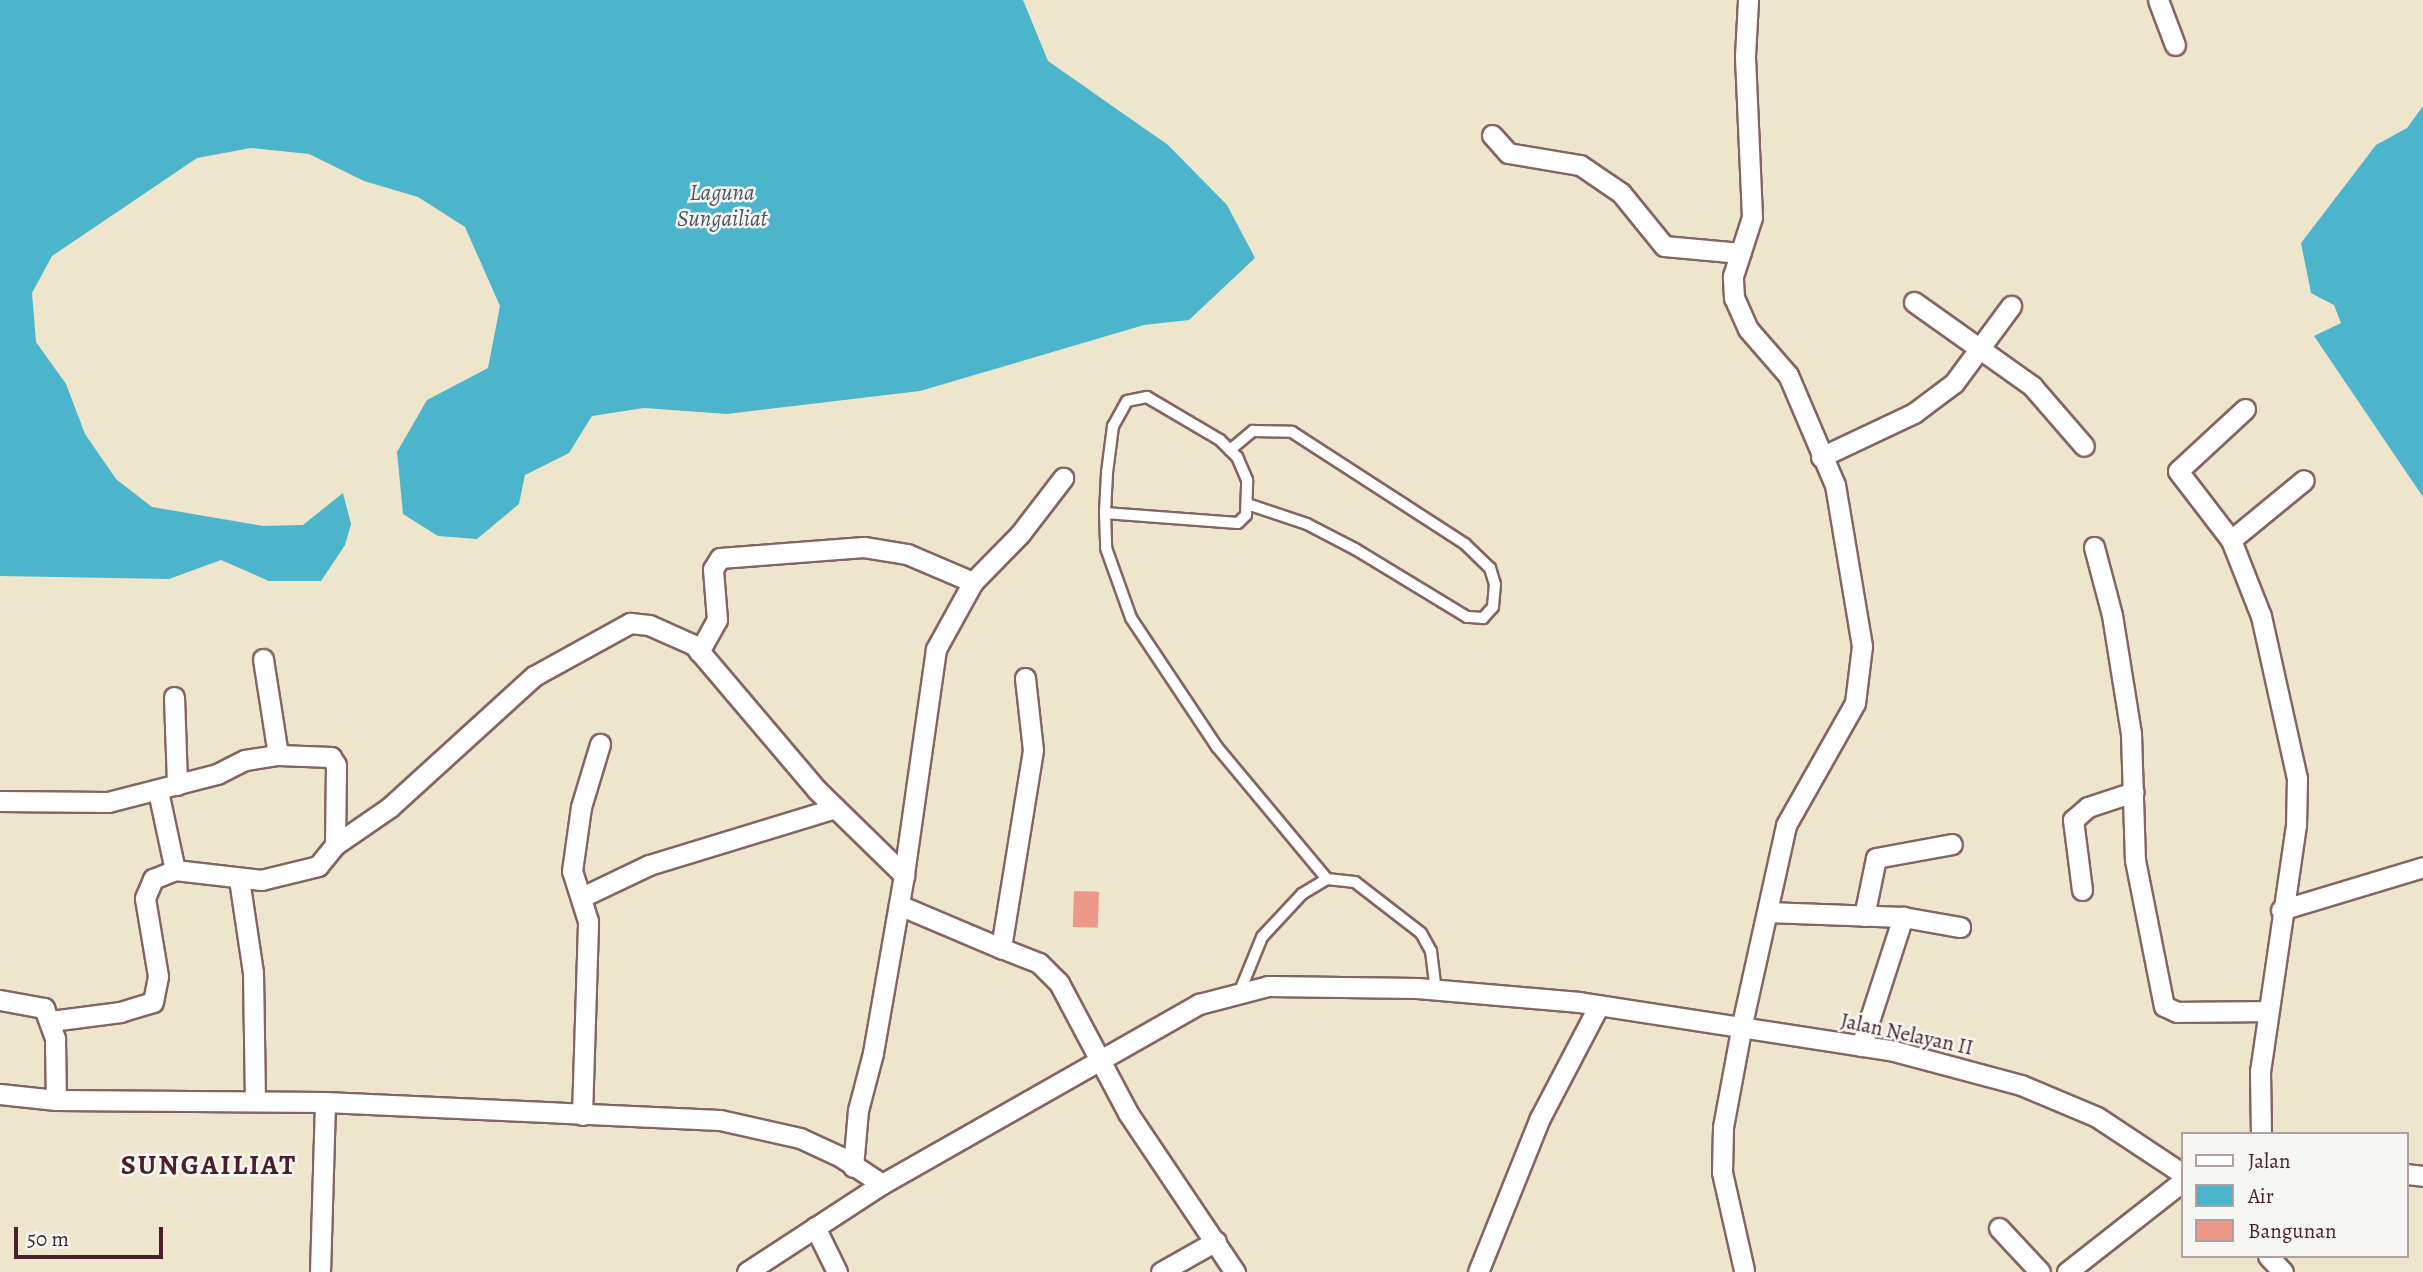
<!DOCTYPE html>
<html>
<head>
<meta charset="utf-8">
<style>
  body { margin:0 }
  #map { position:relative; width:2423px; height:1272px; overflow:hidden; background:#eee6cc; font-family:Alegreya,serif }
  div>[style] { position:absolute }
  [style*='--x'] { left:calc(var(--x)*1px); top:calc(var(--y)*1px); width:calc(var(--w)*1px); rotate:calc(var(--a)*1deg) }
  .water>* { inset:0; background:#4cb4cb }
  .building>* { inset:0; background:#ed968a; transform-origin:0 0 }
  .roads { filter:drop-shadow(2px 0 #836563) drop-shadow(-2px 0 #836563) drop-shadow(0 2px #836563) drop-shadow(0 -2px #836563) }
  .lane>* { height:10px; margin:-5px; padding:0 5px; transform-origin:5px; border-radius:5px; background:#fff }
  .street>* { height:19px; margin:-9.5px; padding:0 9.5px; transform-origin:9.5px; border-radius:9.5px; background:#fff }
  span { translate:-50% -50%; white-space:nowrap; text-align:center; line-height:1.15; -webkit-text-stroke:5px #f6f6f2; paint-order:stroke }
  .street-label { font-size:21px; color:#4a1f2b }
  .water-label { font-size:23px; color:#4b5363; font-style:italic }
  .district-label { font-size:28px; color:#4a1f2b; font-weight:700; letter-spacing:2px }
  .legend { position:absolute; left:2181px; top:1132px; width:228px; height:126px; box-sizing:border-box; background:#f6f6f2; border:2px solid #b1a0a2; margin:0; padding:9px 12px; list-style:none; font-size:21px; color:#4a1f2b }
  .legend li { display:flex; align-items:center; gap:14px; height:35px }
  .legend b { width:35px; border:2px solid #b1a0a2 }
  .scale { position:absolute; left:14px; top:1227px; width:149px; height:32px; box-sizing:border-box; border:4px solid #4a1f2b; border-top:0; padding-left:9px; font-size:21px; line-height:24px; white-space:nowrap; color:#4a1f2b; -webkit-text-stroke:5px #f6f6f2; paint-order:stroke }
</style>
</head>
<body>
<div id="map">
  <div class="water">
    <i style="clip-path:polygon(0 0,1023px 0,1048px 61px,1168px 145px,1227px 205px,1255px 258px,1189px 320px,1144px 325px,920px 391px,727px 414px,644px 408px,592px 416px,569px 453px,525px 475px,519px 504px,477px 539px,438px 536px,403px 514px,397px 452px,427px 400px,488px 368px,500px 306px,465px 227px,418px 197px,364px 181px,309px 154px,251px 148px,197px 158px,52px 256px,32px 293px,36px 342px,66px 384px,85px 434px,116px 479px,152px 507px,263px 526px,303px 525px,343px 493px,351px 524px,345px 545px,321px 581px,269px 581px,221px 560px,169px 579px,0 576px)"></i>
    <i style="clip-path:polygon(2423px 106px,2423px 497px,2314px 336px,2341px 323px,2334px 305px,2311px 293px,2301px 243px,2376px 145px,2407px 128px)"></i>
  </div>
  <div class="building">
    <i style="left:1074px;top:891px;width:25px;height:36px;rotate:2deg"></i>
  </div>
  <div class="roads">
    <div class="lane">
      <i style="--x:1230;--y:450;--w:30;--a:-40"></i>
      <i style="--x:1253;--y:431;--w:39;--a:1"></i>
      <i style="--x:1292;--y:432;--w:206;--a:32.9"></i>
      <i style="--x:1465;--y:544;--w:35;--a:44"></i>
      <i style="--x:1490;--y:568;--w:17;--a:73"></i>
      <i style="--x:1495;--y:584;--w:23;--a:95"></i>
      <i style="--x:1493;--y:607;--w:15;--a:132"></i>
      <i style="--x:1483;--y:618;--w:16;--a:-176"></i>
      <i style="--x:1467;--y:617;--w:131;--a:-148.7"></i>
      <i style="--x:1355;--y:549;--w:54;--a:-152.5"></i>
      <i style="--x:1307;--y:524;--w:63;--a:-161.6"></i>
      <i style="--x:1105;--y:513;--w:133;--a:4.3"></i>
      <i style="--x:1238;--y:523;--w:11;--a:-45"></i>
      <i style="--x:1246;--y:515;--w:35;--a:-88"></i>
      <i style="--x:1247;--y:480;--w:25;--a:-113"></i>
      <i style="--x:1237;--y:457;--w:24;--a:-135"></i>
      <i style="--x:1220;--y:440;--w:85;--a:-149.5"></i>
      <i style="--x:1147;--y:397;--w:20;--a:169"></i>
      <i style="--x:1127;--y:401;--w:29;--a:119"></i>
      <i style="--x:1113;--y:426;--w:47;--a:97.3"></i>
      <i style="--x:1107;--y:473;--w:40;--a:92.9"></i>
      <i style="--x:1105;--y:513;--w:35;--a:88"></i>
      <i style="--x:1106;--y:548;--w:74;--a:70.3"></i>
      <i style="--x:1131;--y:618;--w:155;--a:56.3"></i>
      <i style="--x:1217;--y:747;--w:172;--a:50.2"></i>
      <i style="--x:1240;--y:991;--w:58;--a:-67.8"></i>
      <i style="--x:1262;--y:937;--w:59;--a:-47.1"></i>
      <i style="--x:1302;--y:894;--w:29;--a:-31"></i>
      <i style="--x:1327;--y:879;--w:28;--a:6"></i>
      <i style="--x:1355;--y:882;--w:83;--a:37.7"></i>
      <i style="--x:1421;--y:933;--w:21;--a:61"></i>
      <i style="--x:1431;--y:951;--w:39;--a:83"></i>
    </div>
    <div class="street">
      <i style="--x:2158;--y:0;--w:48;--a:69.3"></i>
      <i style="--x:1492;--y:135;--w:24;--a:48"></i>
      <i style="--x:1508;--y:153;--w:73;--a:9.5"></i>
      <i style="--x:1580;--y:165;--w:50;--a:34.3"></i>
      <i style="--x:1621;--y:193;--w:68;--a:50.9"></i>
      <i style="--x:1664;--y:246;--w:77;--a:5.2"></i>
      <i style="--x:1914;--y:302;--w:145;--a:35.4"></i>
      <i style="--x:2032;--y:386;--w:79;--a:49.1"></i>
      <i style="--x:2245;--y:409;--w:91;--a:137.2"></i>
      <i style="--x:2178;--y:471;--w:87;--a:52.5"></i>
      <i style="--x:2231;--y:540;--w:82;--a:68.5"></i>
      <i style="--x:2261;--y:616;--w:166;--a:77.5"></i>
      <i style="--x:2297;--y:778;--w:47;--a:91.2"></i>
      <i style="--x:2296;--y:825;--w:249;--a:98.3"></i>
      <i style="--x:2260;--y:1071;--w:63;--a:89.1"></i>
      <i style="--x:1821;--y:457;--w:103;--a:-25.3"></i>
      <i style="--x:1914;--y:413;--w:50;--a:-36.9"></i>
      <i style="--x:1954;--y:383;--w:96;--a:-53.5"></i>
      <i style="--x:2231;--y:540;--w:94;--a:-39.4"></i>
      <i style="--x:2094;--y:547;--w:70;--a:75.2"></i>
      <i style="--x:2112;--y:615;--w:121;--a:80.9"></i>
      <i style="--x:2131;--y:734;--w:126;--a:88.2"></i>
      <i style="--x:2135;--y:860;--w:149;--a:78.8"></i>
      <i style="--x:2164;--y:1006;--w:14;--a:25"></i>
      <i style="--x:2177;--y:1012;--w:90;--a:-0.6"></i>
      <i style="--x:973;--y:582;--w:67;--a:-45.6"></i>
      <i style="--x:1020;--y:534;--w:71;--a:-52.5"></i>
      <i style="--x:699;--y:652;--w:37;--a:-61"></i>
      <i style="--x:717;--y:620;--w:51;--a:-94.5"></i>
      <i style="--x:713;--y:569;--w:13;--a:-58"></i>
      <i style="--x:720;--y:558;--w:144;--a:-4.4"></i>
      <i style="--x:864;--y:547;--w:44;--a:9.2"></i>
      <i style="--x:907;--y:554;--w:72;--a:23"></i>
      <i style="--x:973;--y:582;--w:77;--a:118.9"></i>
      <i style="--x:936;--y:649;--w:228;--a:98.1"></i>
      <i style="--x:904;--y:875;--w:181;--a:99.9"></i>
      <i style="--x:873;--y:1053;--w:59;--a:104.7"></i>
      <i style="--x:858;--y:1110;--w:57;--a:95"></i>
      <i style="--x:263;--y:659;--w:97;--a:81.1"></i>
      <i style="--x:1025;--y:678;--w:72;--a:83.7"></i>
      <i style="--x:1033;--y:750;--w:201;--a:99.2"></i>
      <i style="--x:1001;--y:948;--w:41;--a:21.5"></i>
      <i style="--x:1039;--y:963;--w:28;--a:45"></i>
      <i style="--x:1059;--y:983;--w:147;--a:62"></i>
      <i style="--x:1128;--y:1113;--w:192;--a:56.1"></i>
      <i style="--x:174;--y:697;--w:88;--a:88"></i>
      <i style="--x:158;--y:791;--w:81;--a:77.9"></i>
      <i style="--x:0;--y:801;--w:108;--a:0.5"></i>
      <i style="--x:108;--y:802;--w:113;--a:-14.4"></i>
      <i style="--x:217;--y:774;--w:31;--a:-27"></i>
      <i style="--x:245;--y:760;--w:33;--a:-9"></i>
      <i style="--x:278;--y:755;--w:53;--a:2.2"></i>
      <i style="--x:331;--y:757;--w:9;--a:58"></i>
      <i style="--x:336;--y:765;--w:80;--a:90.7"></i>
      <i style="--x:239;--y:879;--w:95;--a:81.5"></i>
      <i style="--x:253;--y:973;--w:127;--a:89.1"></i>
      <i style="--x:2082;--y:890;--w:71;--a:-97.3"></i>
      <i style="--x:2073;--y:820;--w:20;--a:-41"></i>
      <i style="--x:2088;--y:807;--w:48;--a:-18.1"></i>
      <i style="--x:582;--y:897;--w:74;--a:-25.5"></i>
      <i style="--x:649;--y:865;--w:195;--a:-17"></i>
      <i style="--x:899;--y:905;--w:111;--a:22.9"></i>
      <i style="--x:2281;--y:910;--w:148;--a:-16.8"></i>
      <i style="--x:1767;--y:912;--w:136;--a:2.1"></i>
      <i style="--x:1903;--y:917;--w:58;--a:10"></i>
      <i style="--x:1864;--y:916;--w:59;--a:-78.3"></i>
      <i style="--x:1876;--y:858;--w:77;--a:-10.4"></i>
      <i style="--x:0;--y:1000;--w:45;--a:10.3"></i>
      <i style="--x:44;--y:1008;--w:33;--a:70"></i>
      <i style="--x:55;--y:1039;--w:61;--a:89.1"></i>
      <i style="--x:51;--y:1021;--w:70;--a:-7.4"></i>
      <i style="--x:120;--y:1012;--w:34;--a:-17"></i>
      <i style="--x:153;--y:1002;--w:26;--a:-79"></i>
      <i style="--x:158;--y:976;--w:79;--a:-99.5"></i>
      <i style="--x:145;--y:898;--w:21;--a:-67"></i>
      <i style="--x:153;--y:879;--w:24;--a:-22"></i>
      <i style="--x:175;--y:870;--w:87;--a:6.6"></i>
      <i style="--x:261;--y:880;--w:59;--a:-13.8"></i>
      <i style="--x:318;--y:866;--w:27;--a:-51"></i>
      <i style="--x:335;--y:845;--w:67;--a:-34.6"></i>
      <i style="--x:390;--y:807;--w:195;--a:-42.3"></i>
      <i style="--x:534;--y:676;--w:110;--a:-28.9"></i>
      <i style="--x:630;--y:623;--w:19;--a:6"></i>
      <i style="--x:649;--y:625;--w:49;--a:24"></i>
      <i style="--x:694;--y:645;--w:190;--a:49.7"></i>
      <i style="--x:817;--y:790;--w:122;--a:44.3"></i>
      <i style="--x:1861;--y:1046;--w:136;--a:-72"></i>
      <i style="--x:0;--y:1094;--w:56;--a:6.1"></i>
      <i style="--x:56;--y:1100;--w:269;--a:0.4"></i>
      <i style="--x:325;--y:1102;--w:395;--a:2.6"></i>
      <i style="--x:720;--y:1120;--w:82;--a:12.7"></i>
      <i style="--x:800;--y:1138;--w:45;--a:24.9"></i>
      <i style="--x:841;--y:1157;--w:49;--a:33.4"></i>
      <i style="--x:582;--y:1115;--w:194;--a:-88.2"></i>
      <i style="--x:588;--y:921;--w:52;--a:-107.7"></i>
      <i style="--x:572;--y:871;--w:65;--a:-82"></i>
      <i style="--x:581;--y:807;--w:66;--a:-73.2"></i>
      <i style="--x:2407;--y:1174;--w:16;--a:7"></i>
      <i style="--x:815;--y:1227;--w:50;--a:63.9"></i>
      <i style="--x:1999;--y:1228;--w:60;--a:47"></i>
      <i style="--x:2268;--y:1256;--w:22;--a:47"></i>
      <i style="--x:1744;--y:1270;--w:100;--a:-102.7"></i>
      <i style="--x:1722;--y:1172;--w:45;--a:-88.7"></i>
      <i style="--x:1723;--y:1127;--w:105;--a:-79.5"></i>
      <i style="--x:1742;--y:1024;--w:204;--a:-77.5"></i>
      <i style="--x:1786;--y:825;--w:140;--a:-60.5"></i>
      <i style="--x:1855;--y:703;--w:57;--a:-83"></i>
      <i style="--x:1862;--y:646;--w:163;--a:-99.5"></i>
      <i style="--x:1835;--y:485;--w:120;--a:-113.1"></i>
      <i style="--x:1788;--y:375;--w:61;--a:-131"></i>
      <i style="--x:1748;--y:329;--w:34;--a:-114"></i>
      <i style="--x:1734;--y:298;--w:22;--a:-93"></i>
      <i style="--x:1733;--y:276;--w:62;--a:-72.1"></i>
      <i style="--x:1752;--y:217;--w:161;--a:-92.5"></i>
      <i style="--x:1745;--y:56;--w:56;--a:-86.9"></i>
      <i style="--x:320;--y:1272;--w:170;--a:-88.3"></i>
      <i style="--x:747;--y:1272;--w:161;--a:-33.1"></i>
      <i style="--x:882;--y:1184;--w:365;--a:-29.6"></i>
      <i style="--x:1199;--y:1004;--w:71;--a:-14.6"></i>
      <i style="--x:1268;--y:986;--w:149;--a:0.8"></i>
      <i style="--x:1417;--y:988;--w:163;--a:4.9"></i>
      <i style="--x:1579;--y:1002;--w:319;--a:8.8"></i>
      <i style="--x:1894;--y:1051;--w:131;--a:15"></i>
      <i style="--x:2021;--y:1085;--w:82;--a:22.8"></i>
      <i style="--x:2097;--y:1117;--w:103;--a:33.5"></i>
      <i style="--x:1161;--y:1272;--w:63;--a:-29.4"></i>
      <i style="--x:1478;--y:1272;--w:166;--a:-68.1"></i>
      <i style="--x:1540;--y:1118;--w:127;--a:-62.4"></i>
      <i style="--x:2067;--y:1272;--w:147;--a:-38.1"></i>
    </div>
  </div>
  <div class="street-label">
    <span style="left:1907px;top:1034px;rotate:12deg">Jalan Nelayan II</span>
  </div>
  <div class="water-label">
    <span style="left:722px;top:206px">Laguna<br>Sungailiat</span>
  </div>
  <div class="district-label">
    <span style="left:209px;top:1165px">SUNGAILIAT</span>
  </div>
  <ul class="legend">
  <li><b style="height:9px;background:#fff"></b>Jalan</li>
  <li><b style="height:19px;background:#4cb4cb"></b>Air</li>
  <li><b style="height:19px;background:#ed968a"></b>Bangunan</li>
  </ul>
  <div class="scale">50 m</div>
</div>
</body>
</html>
